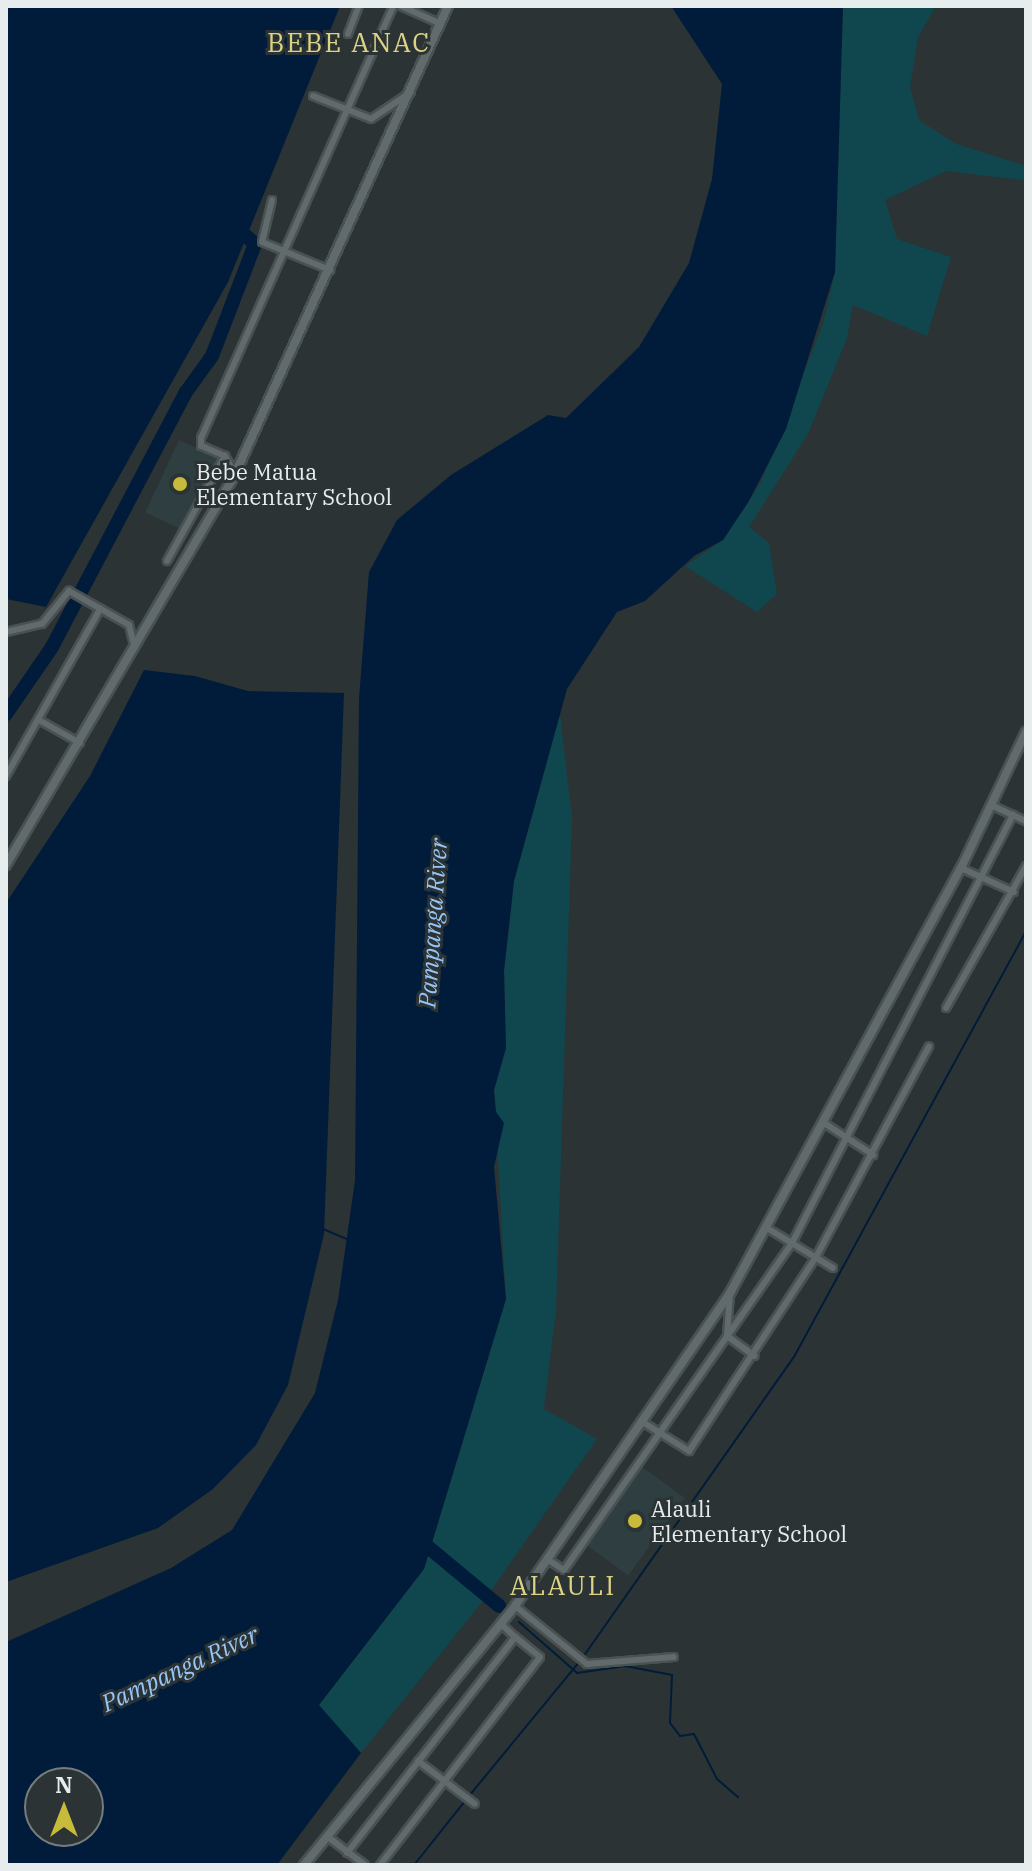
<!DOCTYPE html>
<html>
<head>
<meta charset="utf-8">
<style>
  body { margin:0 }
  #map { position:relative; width:1032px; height:1871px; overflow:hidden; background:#2b3334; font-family:"IBM Plex Serif",serif }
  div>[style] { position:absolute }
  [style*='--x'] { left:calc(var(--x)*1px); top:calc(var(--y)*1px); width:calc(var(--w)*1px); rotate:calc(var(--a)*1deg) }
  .built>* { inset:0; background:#2e3e41; transform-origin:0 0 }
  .green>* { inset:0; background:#10474e }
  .water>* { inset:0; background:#001c3a }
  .stream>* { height:2px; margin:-1px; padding:0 1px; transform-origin:1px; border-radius:1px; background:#001c3a }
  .river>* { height:14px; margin:-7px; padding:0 7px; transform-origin:7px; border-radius:7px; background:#001c3a }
  .roads { filter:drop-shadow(2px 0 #4a5152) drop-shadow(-2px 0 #4a5152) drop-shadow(0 2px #4a5152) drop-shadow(0 -2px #4a5152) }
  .minor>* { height:6px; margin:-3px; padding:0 3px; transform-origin:3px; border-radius:3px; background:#616a6c }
  .tertiary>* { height:8px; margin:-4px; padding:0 4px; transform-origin:4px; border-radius:4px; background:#616a6c }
  .dots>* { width:22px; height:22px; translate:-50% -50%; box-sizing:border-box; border:4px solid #2b3334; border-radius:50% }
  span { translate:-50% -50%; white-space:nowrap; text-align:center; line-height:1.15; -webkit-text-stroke:6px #2b3334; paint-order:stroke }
  .poi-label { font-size:22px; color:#e7eced }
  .left { translate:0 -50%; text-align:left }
  .water-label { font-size:24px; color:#96c6f8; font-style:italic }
  .quarter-label { font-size:26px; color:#dcd485; letter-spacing:2px }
  .frame { position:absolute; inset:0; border:8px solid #e7eced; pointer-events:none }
  .north { position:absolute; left:24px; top:1767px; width:80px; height:80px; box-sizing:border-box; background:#2b3334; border:2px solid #767d7e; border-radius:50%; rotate:0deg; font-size:22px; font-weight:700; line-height:32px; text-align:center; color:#e7eced }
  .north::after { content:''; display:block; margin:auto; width:28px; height:36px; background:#c8bb3b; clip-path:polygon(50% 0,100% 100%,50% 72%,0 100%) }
</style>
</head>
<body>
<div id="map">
  <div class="built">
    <i style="left:179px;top:440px;width:45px;height:80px;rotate:25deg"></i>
    <i style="left:641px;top:1466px;width:54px;height:96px;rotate:36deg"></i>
  </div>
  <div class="green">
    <i style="clip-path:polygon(843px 6px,936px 6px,918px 37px,910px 87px,919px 120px,956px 144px,1026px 166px,1026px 173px,1023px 180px,946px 171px,885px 200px,897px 239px,951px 257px,927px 336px,853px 305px,847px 338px,808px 434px,749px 527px,769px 543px,777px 594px,757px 612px,685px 566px,723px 540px,761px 482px,823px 324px,835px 272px)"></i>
    <i style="clip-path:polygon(560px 714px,572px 818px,556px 1310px,544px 1409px,597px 1439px,490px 1592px,361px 1753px,319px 1705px,424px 1569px,506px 1299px,494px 1090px,506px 1048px,504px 971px,514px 881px)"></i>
  </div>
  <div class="water">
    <i style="clip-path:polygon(6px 6px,340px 6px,228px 282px,46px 607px,6px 599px)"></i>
    <i style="clip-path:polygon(evenodd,671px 6px,843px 6px,835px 272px,786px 429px,749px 501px,723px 540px,694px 556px,645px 601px,617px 612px,567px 689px,514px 881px,504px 971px,506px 1048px,494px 1090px,496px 1112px,504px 1123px,494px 1167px,506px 1299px,424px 1569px,319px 1705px,361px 1753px,277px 1865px,6px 1865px,6px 1642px,171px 1568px,232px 1530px,315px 1393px,338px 1300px,355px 1180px,359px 698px,369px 572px,397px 520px,451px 475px,548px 415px,566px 418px,639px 347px,689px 263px,712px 179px,722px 84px,671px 6px,40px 1783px,88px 1783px,88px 1831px,40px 1831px,40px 1783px)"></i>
    <i style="clip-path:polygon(144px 670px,195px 676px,248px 691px,344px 693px,324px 1234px,288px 1385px,256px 1445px,213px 1489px,158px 1528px,6px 1582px,6px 903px,90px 776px)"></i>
  </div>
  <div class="stream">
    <i style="--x:323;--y:1229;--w:26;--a:23"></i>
    <i style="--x:519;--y:1622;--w:77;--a:41.3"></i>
    <i style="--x:577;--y:1673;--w:49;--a:-8.3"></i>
    <i style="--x:625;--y:1666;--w:48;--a:10.8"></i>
    <i style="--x:672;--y:1675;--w:48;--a:92.4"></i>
    <i style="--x:670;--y:1723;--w:16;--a:52"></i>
    <i style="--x:680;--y:1736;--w:14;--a:-8"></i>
    <i style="--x:694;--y:1734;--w:51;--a:62.9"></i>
    <i style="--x:717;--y:1779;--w:28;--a:41"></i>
    <i style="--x:583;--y:1657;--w:369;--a:-54.9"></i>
    <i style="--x:795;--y:1355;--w:482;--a:-61.4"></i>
    <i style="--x:469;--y:1796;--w:173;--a:-50.6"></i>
    <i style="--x:414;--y:1865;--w:82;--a:-51.4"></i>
  </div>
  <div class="river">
    <i style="--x:6;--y:714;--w:81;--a:-55.5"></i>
    <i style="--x:52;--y:647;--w:288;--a:-62.3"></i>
    <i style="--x:186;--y:392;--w:44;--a:-54.2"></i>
    <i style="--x:212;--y:356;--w:120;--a:-69"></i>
    <i style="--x:255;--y:244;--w:30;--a:-138"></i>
    <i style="--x:416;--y:1537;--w:108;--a:39.7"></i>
  </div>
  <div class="roads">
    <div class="minor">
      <i style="--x:401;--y:6;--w:44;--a:24.2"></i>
      <i style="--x:348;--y:34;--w:30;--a:-69"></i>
      <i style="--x:313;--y:96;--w:62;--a:21.6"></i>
      <i style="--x:371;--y:119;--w:48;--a:-34"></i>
      <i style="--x:272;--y:200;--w:43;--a:103.4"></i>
      <i style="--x:262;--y:242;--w:74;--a:22.4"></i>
      <i style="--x:235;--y:474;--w:21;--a:-119"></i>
      <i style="--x:225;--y:456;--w:26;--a:-157"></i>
      <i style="--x:201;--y:446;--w:8;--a:-90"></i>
      <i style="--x:201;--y:438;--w:473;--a:-66"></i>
      <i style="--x:167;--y:561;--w:120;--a:-61.1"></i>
      <i style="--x:6;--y:632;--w:37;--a:-13"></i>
      <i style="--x:42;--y:624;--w:43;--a:-50.7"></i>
      <i style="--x:69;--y:591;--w:69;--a:29.5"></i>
      <i style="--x:129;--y:625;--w:21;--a:76"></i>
      <i style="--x:39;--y:720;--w:47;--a:29.3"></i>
      <i style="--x:6;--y:776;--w:192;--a:-60.6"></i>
      <i style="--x:991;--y:805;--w:38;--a:25"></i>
      <i style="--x:961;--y:868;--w:58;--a:24.4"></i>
      <i style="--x:946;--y:1008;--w:163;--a:-60.6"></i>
      <i style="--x:824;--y:1123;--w:59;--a:33.1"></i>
      <i style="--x:767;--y:1228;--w:77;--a:31.2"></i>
      <i style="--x:730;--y:1293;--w:43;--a:94"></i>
      <i style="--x:727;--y:1336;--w:34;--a:36"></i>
      <i style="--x:641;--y:1421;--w:57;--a:32"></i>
      <i style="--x:689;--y:1451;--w:232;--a:-56.8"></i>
      <i style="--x:816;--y:1257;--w:239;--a:-61.8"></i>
      <i style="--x:547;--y:1559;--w:20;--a:33"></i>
      <i style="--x:564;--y:1570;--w:399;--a:-55.1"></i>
      <i style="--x:792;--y:1243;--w:482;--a:-62.7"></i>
      <i style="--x:515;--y:1606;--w:92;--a:38.9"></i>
      <i style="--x:587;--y:1664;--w:87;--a:-4.6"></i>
      <i style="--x:418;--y:1761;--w:71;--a:37"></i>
      <i style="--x:328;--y:1837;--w:46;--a:37.1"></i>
      <i style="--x:347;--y:1853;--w:274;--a:-52.1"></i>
      <i style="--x:515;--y:1637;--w:19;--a:-137"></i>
      <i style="--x:380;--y:1865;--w:262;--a:-52.4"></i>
      <i style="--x:540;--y:1657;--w:32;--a:-141"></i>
    </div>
    <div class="tertiary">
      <i style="--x:6;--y:865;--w:453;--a:-59.6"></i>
      <i style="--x:235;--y:474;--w:514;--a:-65.53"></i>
      <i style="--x:304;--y:1865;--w:334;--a:-50.8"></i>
      <i style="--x:515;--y:1606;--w:380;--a:-55.5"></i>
      <i style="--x:730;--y:1293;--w:484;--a:-61.5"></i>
      <i style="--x:961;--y:868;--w:151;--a:-64.5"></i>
    </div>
  </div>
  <div class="dots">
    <i style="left:180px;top:484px;background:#c8bb3b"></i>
    <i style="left:635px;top:1521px;background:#c8bb3b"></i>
  </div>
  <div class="poi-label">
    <span class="left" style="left:196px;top:484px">Bebe Matua<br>Elementary School</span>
    <span class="left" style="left:651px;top:1521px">Alauli<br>Elementary School</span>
  </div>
  <div class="water-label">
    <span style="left:433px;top:923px;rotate:-86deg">Pampanga River</span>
    <span style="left:180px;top:1669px;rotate:-25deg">Pampanga River</span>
  </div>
  <div class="quarter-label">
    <span style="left:349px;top:43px">BEBE ANAC</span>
    <span style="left:563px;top:1586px">ALAULI</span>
  </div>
  <div class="frame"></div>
  <div class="north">N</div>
</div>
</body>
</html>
